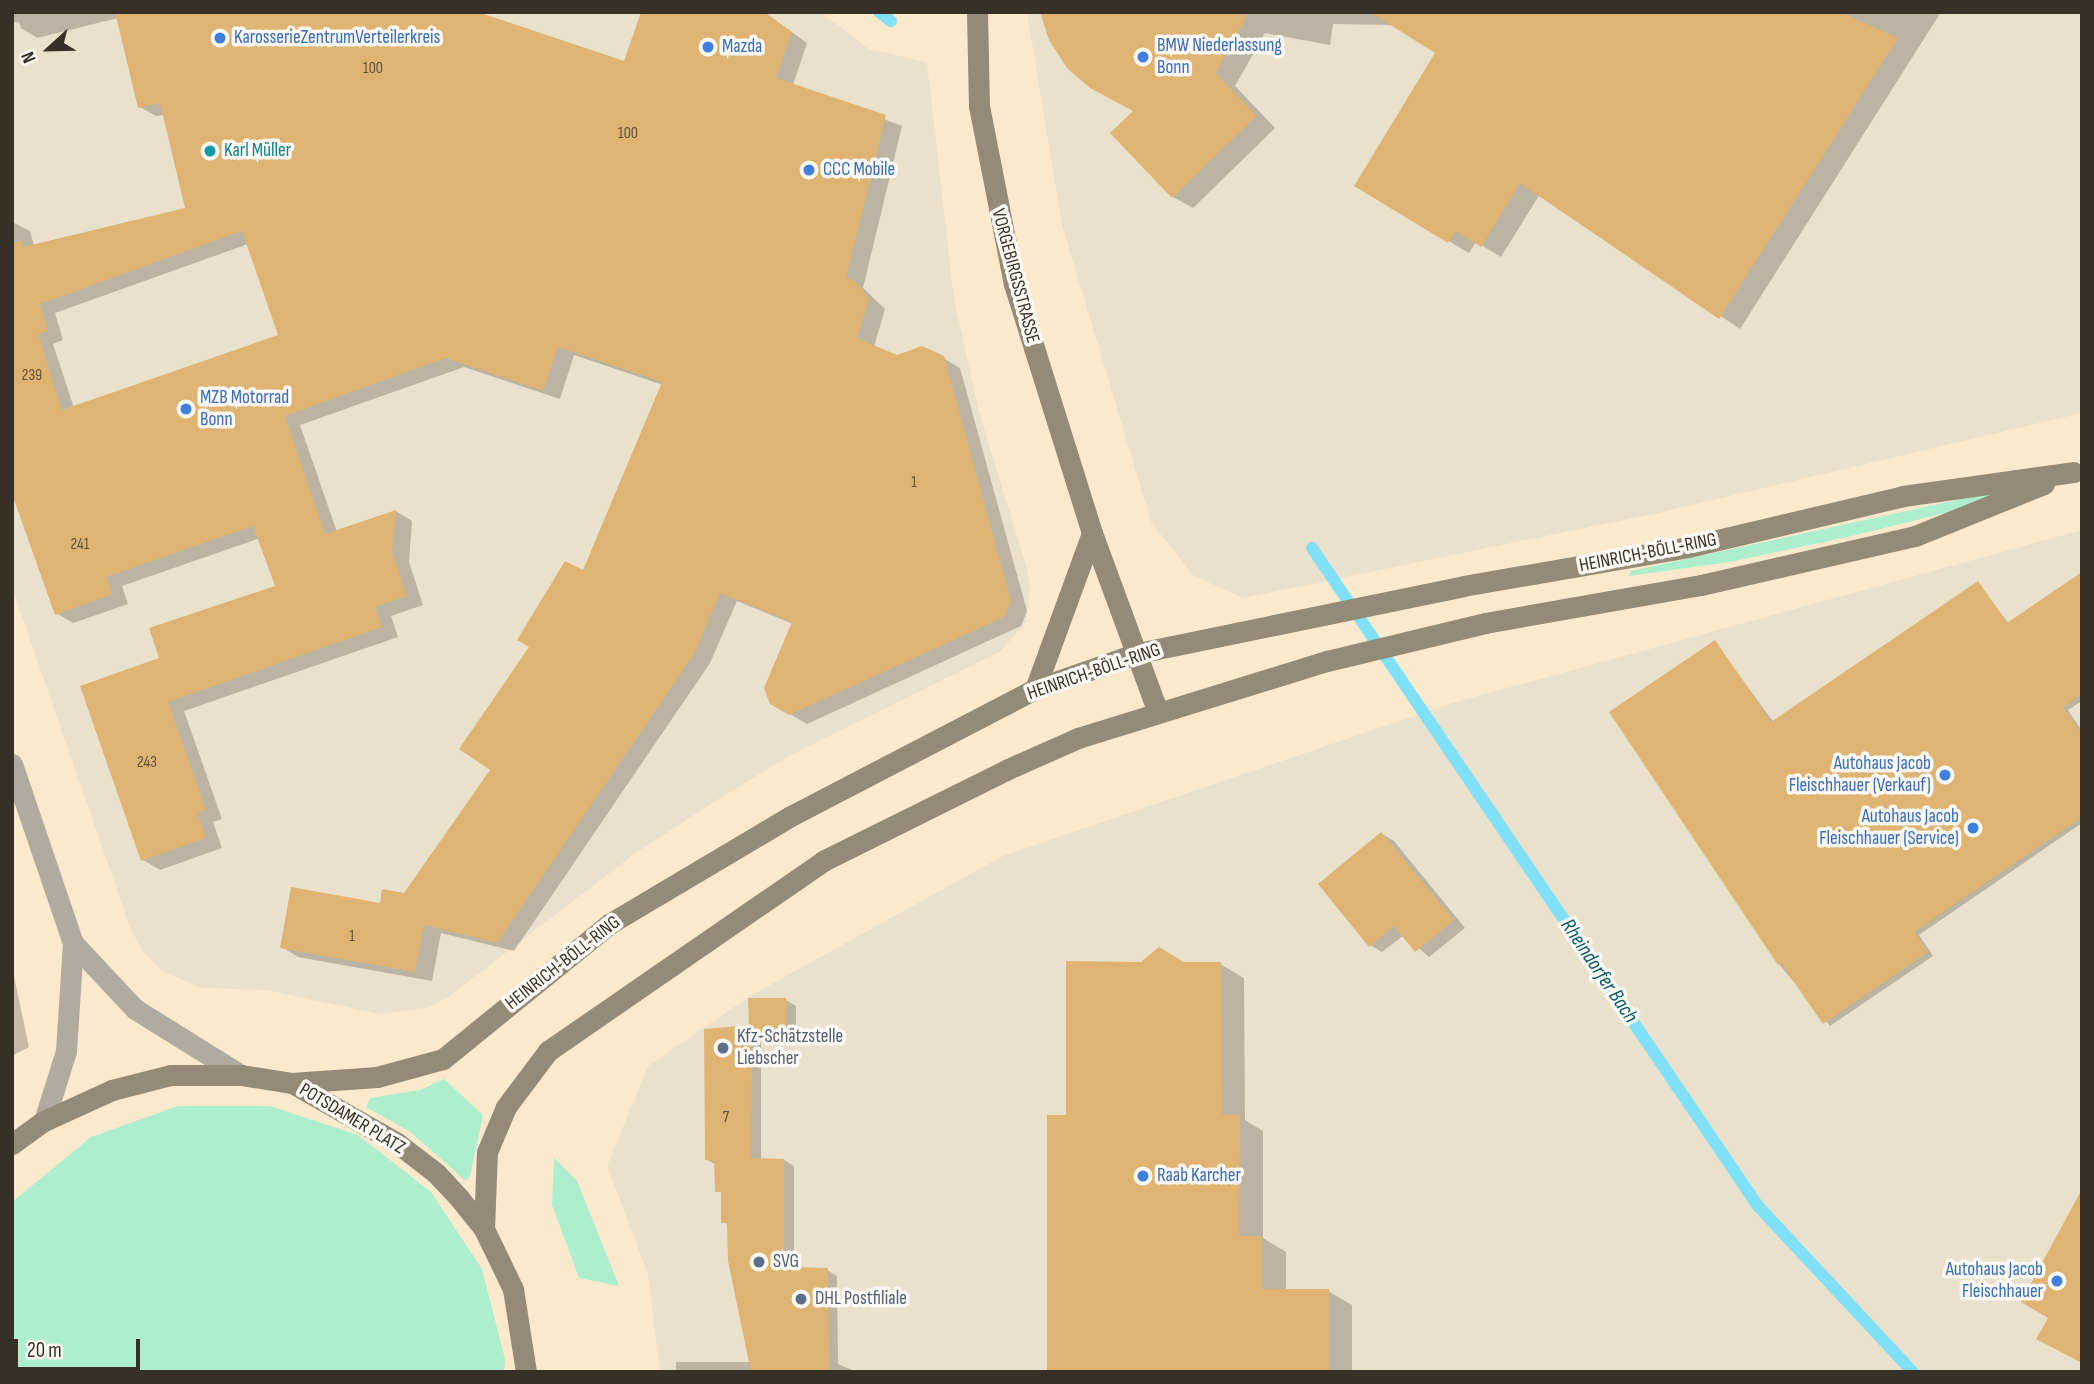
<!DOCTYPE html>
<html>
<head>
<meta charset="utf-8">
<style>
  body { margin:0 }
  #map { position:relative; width:2094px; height:1384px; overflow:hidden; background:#fbe9cd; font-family:"Sofia Sans Condensed",sans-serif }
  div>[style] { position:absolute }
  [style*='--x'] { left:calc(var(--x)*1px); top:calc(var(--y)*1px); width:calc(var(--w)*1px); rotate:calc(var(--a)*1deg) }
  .commercial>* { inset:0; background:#eae1cc }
  .green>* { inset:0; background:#adeecd }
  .shadow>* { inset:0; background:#0003 }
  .stream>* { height:12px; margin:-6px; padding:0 6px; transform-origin:6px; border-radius:6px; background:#7fe0f8 }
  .building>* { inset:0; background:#dfb472 }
  .street>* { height:21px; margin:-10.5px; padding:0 10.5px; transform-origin:10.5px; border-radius:10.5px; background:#b1aa9e }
  .secondary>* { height:21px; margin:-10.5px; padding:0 10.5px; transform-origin:10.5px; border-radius:10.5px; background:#948a78 }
  .dots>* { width:19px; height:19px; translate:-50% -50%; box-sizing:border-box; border:4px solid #fcf8f3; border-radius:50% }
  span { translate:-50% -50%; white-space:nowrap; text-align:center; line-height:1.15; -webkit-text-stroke:7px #fcf8f3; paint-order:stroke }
  .number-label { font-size:16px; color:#615139 }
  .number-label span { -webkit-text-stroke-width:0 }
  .shop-label { font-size:19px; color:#366cbe }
  .left { translate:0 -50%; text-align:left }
  .right { translate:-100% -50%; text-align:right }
  .culture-label { font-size:19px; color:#0d838f }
  .street-label { font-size:19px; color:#373026 }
  .service-label { font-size:19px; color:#4e5e75 }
  .water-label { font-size:21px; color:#035c6c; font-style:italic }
  .frame { position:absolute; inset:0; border:14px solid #373026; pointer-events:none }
  .north { position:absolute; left:14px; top:14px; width:70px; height:70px; -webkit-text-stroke:5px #fcf8f3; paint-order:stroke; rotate:248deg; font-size:19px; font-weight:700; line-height:28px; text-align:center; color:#373026 }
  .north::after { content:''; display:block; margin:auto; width:24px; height:32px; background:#373026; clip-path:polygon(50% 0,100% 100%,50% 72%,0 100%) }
  .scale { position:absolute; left:14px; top:1339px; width:126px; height:32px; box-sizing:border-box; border:4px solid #373026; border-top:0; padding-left:9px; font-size:21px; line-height:24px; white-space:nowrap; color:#373026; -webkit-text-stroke:5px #fcf8f3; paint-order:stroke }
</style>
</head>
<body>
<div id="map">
  <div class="commercial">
    <i style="clip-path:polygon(12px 12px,821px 12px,869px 49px,927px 62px,954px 299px,978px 408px,1027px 569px,1030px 588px,1026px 622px,1001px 651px,793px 754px,709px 805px,633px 855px,447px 998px,427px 1008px,379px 1014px,266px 990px,202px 988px,163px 972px,143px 952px,131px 930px,12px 588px)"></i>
    <i style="clip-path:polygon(1027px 12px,2082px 12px,2082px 413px,1658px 513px,1243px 598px,1194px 576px,1151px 522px,1062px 225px)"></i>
    <i style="clip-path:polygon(2082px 530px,2082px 1372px,660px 1372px,648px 1274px,607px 1166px,648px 1066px,750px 996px,1003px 856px,1449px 704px)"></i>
  </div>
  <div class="green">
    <i style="clip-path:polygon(2016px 487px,1949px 512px,1852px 536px,1730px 562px,1629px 576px,1631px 571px)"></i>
    <i style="clip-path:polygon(444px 1079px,483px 1115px,470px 1177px,465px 1180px,409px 1131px,366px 1107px,370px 1098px,420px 1090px)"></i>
    <i style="clip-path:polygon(178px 1106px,270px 1106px,358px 1135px,431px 1192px,482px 1269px,505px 1359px,504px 1372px,12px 1372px,12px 1202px,91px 1137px)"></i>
    <i style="clip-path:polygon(554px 1158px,577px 1181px,619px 1286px,579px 1278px,552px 1205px)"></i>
  </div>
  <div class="shadow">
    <i style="clip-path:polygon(evenodd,12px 12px,473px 12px,626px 64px,764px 12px,807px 43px,793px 85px,902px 126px,863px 288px,885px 309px,874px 347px,897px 357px,943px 358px,960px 368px,1027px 611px,1021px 626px,807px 724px,771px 703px,793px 624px,737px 601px,710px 663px,514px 951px,441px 933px,432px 981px,298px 957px,282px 947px,405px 895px,492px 769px,584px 573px,663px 385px,574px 355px,560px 399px,464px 367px,300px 425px,337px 532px,396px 511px,412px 521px,409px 562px,423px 605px,391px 616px,398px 637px,184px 711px,222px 819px,213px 822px,222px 848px,160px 870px,143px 860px,161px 659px,277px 587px,260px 538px,122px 586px,128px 604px,73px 623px,56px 613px,12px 475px,12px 222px,30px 231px,34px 246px,187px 210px,164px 115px,156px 116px,140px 107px,118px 18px,37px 38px,21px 28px,19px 22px,12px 23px,12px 12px,248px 244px,281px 337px,74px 408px,53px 344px,63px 340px,55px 313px,248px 244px)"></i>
    <i style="clip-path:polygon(1044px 12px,1930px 14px,1941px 12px,1740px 329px,1540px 194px,1501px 257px,1476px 242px,1469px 253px,1356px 186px,1437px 53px,1393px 25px,1333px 24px,1330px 45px,1265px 33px,1235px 86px,1275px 128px,1193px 208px,1173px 197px,1136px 110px)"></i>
    <i style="clip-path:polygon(2082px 574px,2082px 701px,2068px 710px,2082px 731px,2082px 823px,1919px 935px,1933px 956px,1830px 1026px,1779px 964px,1715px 642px,1774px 723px,1978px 583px,2009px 624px)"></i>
    <i style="clip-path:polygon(1382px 834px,1394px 841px,1465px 928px,1429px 957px,1404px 935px,1382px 952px,1370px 945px)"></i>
    <i style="clip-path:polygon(1185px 964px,1220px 964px,1244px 978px,1245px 1120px,1263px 1131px,1263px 1238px,1286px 1252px,1286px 1291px,1328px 1291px,1352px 1305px,1352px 1372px,1049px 1372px,1068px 1117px)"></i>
    <i style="clip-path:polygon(12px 967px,29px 1047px,12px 1056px)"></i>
    <i style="clip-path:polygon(786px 1000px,796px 1006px,796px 1041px,761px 1040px,761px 1160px,784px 1160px,794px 1166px,794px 1269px,827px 1270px,837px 1276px,838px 1364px,857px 1372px,676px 1372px,676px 1362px,751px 1362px,716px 1165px,706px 1159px,751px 1027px)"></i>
  </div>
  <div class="stream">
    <i style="--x:879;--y:12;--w:15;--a:37"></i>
    <i style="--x:1312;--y:548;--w:795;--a:55.87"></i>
    <i style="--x:1758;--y:1206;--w:227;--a:47"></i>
  </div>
  <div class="building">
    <i style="clip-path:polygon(evenodd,115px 12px,478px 12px,624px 61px,641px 12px,764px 12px,792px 32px,776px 78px,886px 115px,846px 278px,855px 281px,869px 299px,857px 338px,897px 355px,922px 346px,944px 356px,1011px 601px,1004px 617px,789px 715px,770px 704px,764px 688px,792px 622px,720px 593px,694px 654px,497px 943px,424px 925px,415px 972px,280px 948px,291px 887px,380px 903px,382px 889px,404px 893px,490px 770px,459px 749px,529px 647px,517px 640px,565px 561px,583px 570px,662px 382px,558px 347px,543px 391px,446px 358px,285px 416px,325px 534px,396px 510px,392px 552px,407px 596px,375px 607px,382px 627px,168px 702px,206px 810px,197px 813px,206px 838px,141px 861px,80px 686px,159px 658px,149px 628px,275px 586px,253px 526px,106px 577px,113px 594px,55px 615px,12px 494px,12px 243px,21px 241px,23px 247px,185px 208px,160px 103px,138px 108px,115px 12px,242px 231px,278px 335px,62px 410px,38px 334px,48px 331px,40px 304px,242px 231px)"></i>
    <i style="clip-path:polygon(1040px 12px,1249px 12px,1216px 73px,1256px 116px,1172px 198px,1110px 133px,1133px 111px,1090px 88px,1067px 68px,1049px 40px)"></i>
    <i style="clip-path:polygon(1370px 12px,1840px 12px,1898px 38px,1719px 319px,1520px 183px,1481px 247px,1456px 231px,1448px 243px,1354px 186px,1435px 53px)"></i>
    <i style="clip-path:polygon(2082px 572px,2082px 694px,2063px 707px,2082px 734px,2082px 817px,1914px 932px,1928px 952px,1823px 1024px,1781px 963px,1778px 965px,1609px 712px,1715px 640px,1771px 722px,1978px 581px,2007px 623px)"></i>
    <i style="clip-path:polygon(1381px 832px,1454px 920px,1415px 952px,1394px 926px,1369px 947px,1318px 884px)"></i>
    <i style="clip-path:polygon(1159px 947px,1184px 962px,1221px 962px,1222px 1115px,1240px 1115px,1239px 1236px,1262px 1236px,1262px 1289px,1329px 1289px,1329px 1372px,1047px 1372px,1047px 1115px,1066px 1115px,1066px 961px,1141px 962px)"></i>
    <i style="clip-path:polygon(748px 998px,786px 998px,786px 1036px,752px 1036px,751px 1158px,784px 1159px,784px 1267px,828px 1268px,829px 1372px,751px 1372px,728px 1261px,727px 1223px,721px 1223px,721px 1192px,715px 1192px,714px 1161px,705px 1160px,704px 1029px,749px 1025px)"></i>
    <i style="clip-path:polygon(2082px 1189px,2082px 1363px,2036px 1339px,2048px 1318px,2021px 1302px)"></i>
  </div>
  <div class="street">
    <i style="--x:12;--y:764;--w:189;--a:71.2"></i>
    <i style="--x:73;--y:943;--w:108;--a:93.7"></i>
    <i style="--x:66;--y:1051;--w:73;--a:107.4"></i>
    <i style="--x:73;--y:943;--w:91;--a:46.8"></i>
    <i style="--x:135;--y:1009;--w:125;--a:31.9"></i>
  </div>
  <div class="secondary">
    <i style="--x:977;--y:12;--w:94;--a:88.8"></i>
    <i style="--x:979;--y:106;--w:181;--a:78.9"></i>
    <i style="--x:1014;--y:284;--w:261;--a:72.6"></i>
    <i style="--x:1092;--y:533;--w:191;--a:69.8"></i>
    <i style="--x:1035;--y:689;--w:166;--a:-69.9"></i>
    <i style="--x:292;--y:1083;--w:85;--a:-4"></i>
    <i style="--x:377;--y:1077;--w:68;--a:-15.3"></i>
    <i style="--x:443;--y:1059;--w:214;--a:-39.1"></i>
    <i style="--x:609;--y:924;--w:209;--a:-30.7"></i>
    <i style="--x:789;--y:817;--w:277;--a:-27.5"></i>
    <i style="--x:1035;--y:689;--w:109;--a:-19.3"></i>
    <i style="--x:1138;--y:653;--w:332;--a:-11.6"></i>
    <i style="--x:1463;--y:586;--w:228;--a:-9.8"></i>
    <i style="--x:1688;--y:547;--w:221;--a:-13.3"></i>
    <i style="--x:1903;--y:496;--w:172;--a:-8"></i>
    <i style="--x:12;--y:1144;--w:39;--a:-36"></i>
    <i style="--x:44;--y:1121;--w:75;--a:-24.5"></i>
    <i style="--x:112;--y:1090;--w:61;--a:-14.3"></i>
    <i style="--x:171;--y:1075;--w:70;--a:0"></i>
    <i style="--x:241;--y:1075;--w:52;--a:8.9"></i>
    <i style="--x:292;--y:1083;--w:121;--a:29.7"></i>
    <i style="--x:397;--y:1143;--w:49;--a:37.6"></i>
    <i style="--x:436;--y:1173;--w:35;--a:47"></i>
    <i style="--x:460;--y:1199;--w:38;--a:51"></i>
    <i style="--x:484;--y:1229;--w:67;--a:64.2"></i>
    <i style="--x:513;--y:1289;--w:84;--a:81.1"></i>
    <i style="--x:484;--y:1229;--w:77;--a:-87.8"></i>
    <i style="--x:487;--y:1152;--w:49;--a:-67.1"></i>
    <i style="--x:506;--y:1107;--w:70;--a:-53.1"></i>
    <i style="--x:548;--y:1051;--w:334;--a:-34.6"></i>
    <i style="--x:823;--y:861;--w:207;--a:-26.4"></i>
    <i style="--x:1008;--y:769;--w:77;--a:-23.9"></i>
    <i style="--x:1078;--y:738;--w:261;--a:-17.2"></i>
    <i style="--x:1327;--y:661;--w:163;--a:-13.5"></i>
    <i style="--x:1485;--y:623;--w:219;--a:-10"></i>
    <i style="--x:1701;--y:585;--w:220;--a:-12.9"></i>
    <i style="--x:1915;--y:536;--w:139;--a:-22"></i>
  </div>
  <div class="dots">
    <i style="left:220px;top:38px;background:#3f7fe0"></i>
    <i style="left:708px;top:47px;background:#3f7fe0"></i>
    <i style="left:1143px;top:57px;background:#3f7fe0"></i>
    <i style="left:210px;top:151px;background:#0f9aa8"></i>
    <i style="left:809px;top:170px;background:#3f7fe0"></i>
    <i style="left:186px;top:409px;background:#3f7fe0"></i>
    <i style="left:1945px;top:775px;background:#3f7fe0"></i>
    <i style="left:1973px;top:828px;background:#3f7fe0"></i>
    <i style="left:723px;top:1048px;background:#5c6f8a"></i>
    <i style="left:1143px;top:1176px;background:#3f7fe0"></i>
    <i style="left:759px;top:1262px;background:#5c6f8a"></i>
    <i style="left:2057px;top:1281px;background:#3f7fe0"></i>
    <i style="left:801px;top:1299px;background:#5c6f8a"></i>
  </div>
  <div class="number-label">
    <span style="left:373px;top:69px">100</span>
    <span style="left:628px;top:134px">100</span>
    <span style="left:32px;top:376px">239</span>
    <span style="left:914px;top:483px">1</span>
    <span style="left:80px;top:545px">241</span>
    <span style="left:147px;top:763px">243</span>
    <span style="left:352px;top:937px">1</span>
    <span style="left:726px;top:1118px">7</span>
  </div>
  <div class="shop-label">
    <span class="left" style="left:234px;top:38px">KarosserieZentrumVerteilerkreis</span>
    <span class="left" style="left:1157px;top:57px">BMW Niederlassung<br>Bonn</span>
    <span class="left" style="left:722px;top:47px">Mazda</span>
    <span class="left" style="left:823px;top:170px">CCC Mobile</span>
    <span class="left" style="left:200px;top:409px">MZB Motorrad<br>Bonn</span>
    <span class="right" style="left:1931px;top:775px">Autohaus Jacob<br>Fleischhauer (Verkauf)</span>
    <span class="right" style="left:1959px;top:828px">Autohaus Jacob<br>Fleischhauer (Service)</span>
    <span class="left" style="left:1157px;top:1176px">Raab Karcher</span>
    <span class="right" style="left:2043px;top:1281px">Autohaus Jacob<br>Fleischhauer</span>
  </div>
  <div class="culture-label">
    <span class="left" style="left:224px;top:151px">Karl Müller</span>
  </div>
  <div class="street-label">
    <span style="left:1015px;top:276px;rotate:75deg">VORGEBIRGSSTRASSE</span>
    <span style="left:1648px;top:553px;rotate:-11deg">HEINRICH-BÖLL-RING</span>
    <span style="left:1094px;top:672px;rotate:-19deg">HEINRICH-BÖLL-RING</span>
    <span style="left:563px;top:963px;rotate:-38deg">HEINRICH-BÖLL-RING</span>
    <span style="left:352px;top:1119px;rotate:31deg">POTSDAMER PLATZ</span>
  </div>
  <div class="service-label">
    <span class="left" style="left:737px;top:1048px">Kfz-Schätzstelle<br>Liebscher</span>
    <span class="left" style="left:773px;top:1262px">SVG</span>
    <span class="left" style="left:815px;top:1299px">DHL Postfiliale</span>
  </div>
  <div class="water-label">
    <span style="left:1599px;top:971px;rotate:56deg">Rheindorfer Bach</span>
  </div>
  <div class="frame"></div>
  <div class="north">N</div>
  <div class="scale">20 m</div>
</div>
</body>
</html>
